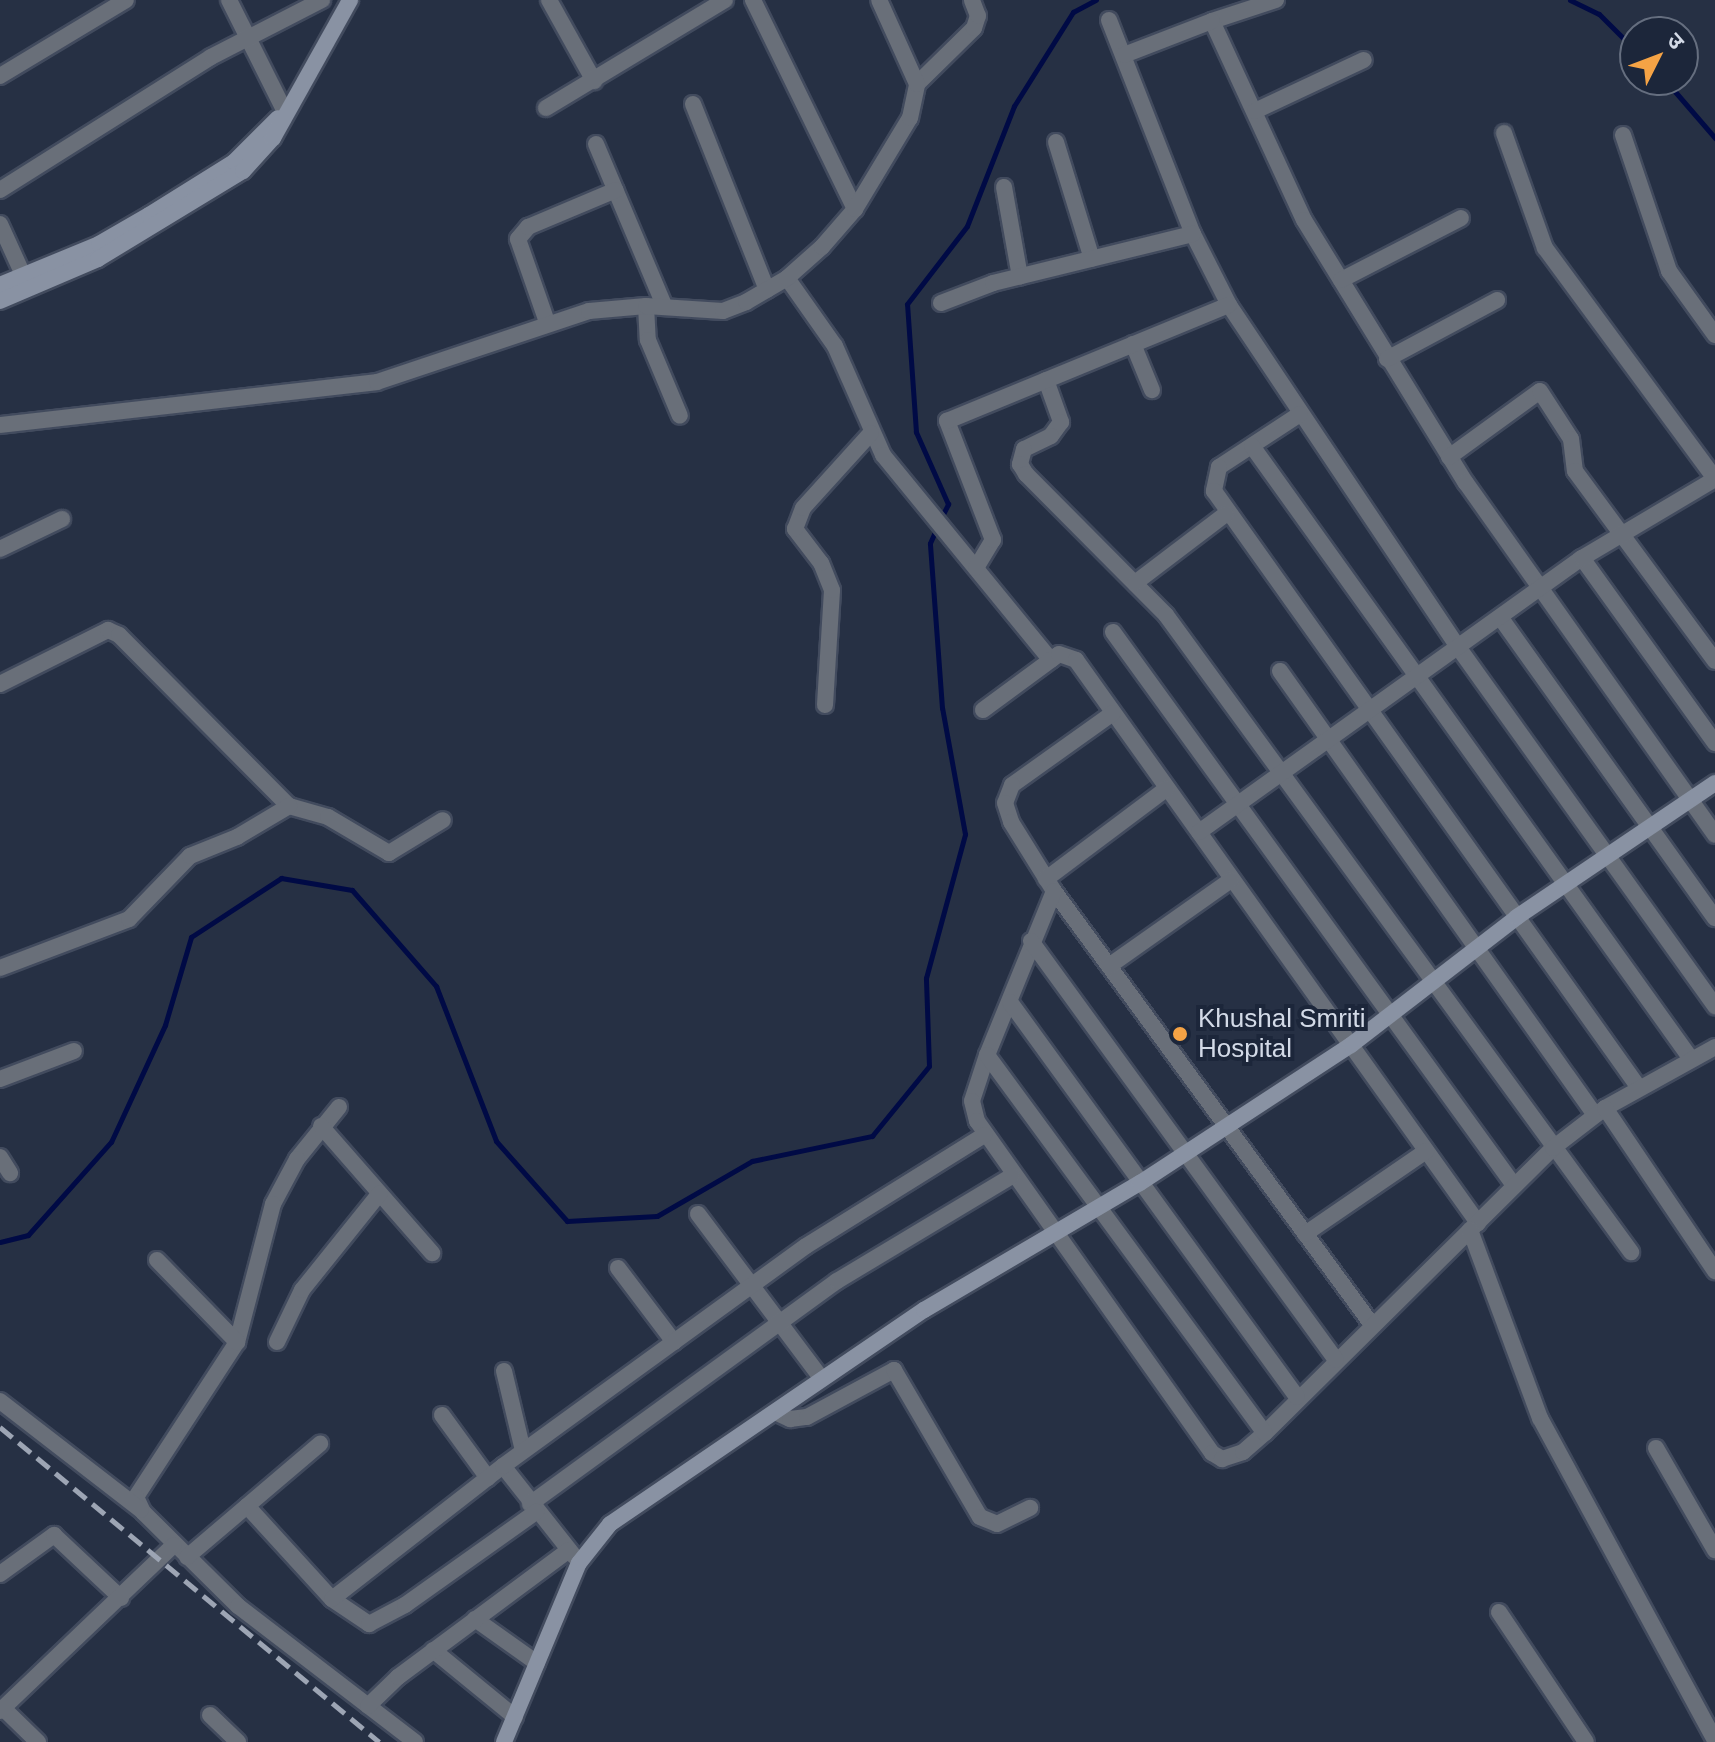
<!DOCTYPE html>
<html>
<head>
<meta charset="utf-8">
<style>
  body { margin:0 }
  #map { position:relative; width:1715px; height:1742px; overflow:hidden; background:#263044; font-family:Arial,"Noto Sans Devanagari",sans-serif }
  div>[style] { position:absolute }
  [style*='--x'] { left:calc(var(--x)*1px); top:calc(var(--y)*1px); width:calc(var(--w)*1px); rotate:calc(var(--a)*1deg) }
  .stream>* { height:5px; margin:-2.5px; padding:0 2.5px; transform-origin:2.5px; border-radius:2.5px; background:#000a45 }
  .roads { filter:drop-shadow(2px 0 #424b5e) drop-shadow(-2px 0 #424b5e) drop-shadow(0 2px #424b5e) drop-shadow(0 -2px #424b5e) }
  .street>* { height:16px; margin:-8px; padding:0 8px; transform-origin:8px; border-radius:8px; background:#696f79 }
  .secondary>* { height:16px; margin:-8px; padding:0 8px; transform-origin:8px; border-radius:8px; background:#8992a3 }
  .rail>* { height:5px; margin-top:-2.5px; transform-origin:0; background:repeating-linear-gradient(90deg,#9da5b4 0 16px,transparent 0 24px) }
  .dots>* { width:22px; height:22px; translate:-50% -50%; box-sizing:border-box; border:4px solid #1c263a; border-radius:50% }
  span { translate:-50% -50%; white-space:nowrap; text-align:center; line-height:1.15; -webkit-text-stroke:8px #1c263a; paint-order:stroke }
  .poi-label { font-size:26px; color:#d3dae7 }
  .left { translate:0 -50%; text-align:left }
  .north { position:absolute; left:1619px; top:16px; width:80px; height:80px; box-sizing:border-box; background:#1c263a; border:2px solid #656e7f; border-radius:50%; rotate:48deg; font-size:22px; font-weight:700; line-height:32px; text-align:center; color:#d3dae7 }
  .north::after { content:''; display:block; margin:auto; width:28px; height:36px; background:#f5a345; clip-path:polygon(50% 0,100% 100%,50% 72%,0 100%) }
</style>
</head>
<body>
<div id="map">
  <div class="stream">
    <i style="--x:1570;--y:0;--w:32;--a:26"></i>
    <i style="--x:1599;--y:14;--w:51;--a:45"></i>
    <i style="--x:1665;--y:80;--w:77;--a:49.2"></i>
    <i style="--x:941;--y:518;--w:16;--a:-63"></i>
    <i style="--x:948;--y:504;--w:79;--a:-114"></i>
    <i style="--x:916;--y:432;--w:128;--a:-94"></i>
    <i style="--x:907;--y:304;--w:98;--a:-52.4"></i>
    <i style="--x:967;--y:226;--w:129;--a:-68.6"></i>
    <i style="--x:1014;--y:106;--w:111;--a:-57.9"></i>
    <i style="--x:1073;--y:12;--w:26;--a:-28"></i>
    <i style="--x:0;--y:1242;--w:29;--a:-14"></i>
    <i style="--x:28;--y:1235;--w:125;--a:-48.3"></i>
    <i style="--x:111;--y:1142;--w:129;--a:-65.2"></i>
    <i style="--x:165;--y:1025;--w:92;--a:-73.5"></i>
    <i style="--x:191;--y:937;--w:108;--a:-33.2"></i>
    <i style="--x:281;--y:878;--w:72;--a:9.6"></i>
    <i style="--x:352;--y:890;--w:128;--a:48.8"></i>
    <i style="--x:436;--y:986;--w:166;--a:68.8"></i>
    <i style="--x:496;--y:1141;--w:107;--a:48.4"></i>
    <i style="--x:567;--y:1221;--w:90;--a:-3.2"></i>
    <i style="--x:657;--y:1216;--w:110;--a:-30.1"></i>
    <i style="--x:752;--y:1161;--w:123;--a:-11.8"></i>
    <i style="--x:872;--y:1136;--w:90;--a:-50.8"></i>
    <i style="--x:929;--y:1066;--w:88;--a:-92"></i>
    <i style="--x:926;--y:978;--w:149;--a:-74.8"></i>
    <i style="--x:965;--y:834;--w:128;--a:-100.3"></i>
    <i style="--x:942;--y:708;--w:165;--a:-94.2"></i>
    <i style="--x:930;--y:543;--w:17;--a:-66"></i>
  </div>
  <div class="roads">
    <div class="street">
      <i style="--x:229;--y:0;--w:125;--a:63.4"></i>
      <i style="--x:549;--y:0;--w:93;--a:60.9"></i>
      <i style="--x:753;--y:0;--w:233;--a:64"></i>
      <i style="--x:1276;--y:0;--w:67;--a:161.8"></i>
      <i style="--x:1212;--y:21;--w:219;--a:65.2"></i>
      <i style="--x:1304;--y:220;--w:309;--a:58.4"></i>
      <i style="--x:1466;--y:483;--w:431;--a:54.7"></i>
      <i style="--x:1109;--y:20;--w:230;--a:68.6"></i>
      <i style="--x:1193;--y:234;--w:80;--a:63.1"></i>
      <i style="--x:1229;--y:305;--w:412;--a:56.2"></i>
      <i style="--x:1458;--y:647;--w:442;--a:54.4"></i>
      <i style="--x:1124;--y:55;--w:94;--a:-21.1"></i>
      <i style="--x:0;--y:76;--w:147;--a:-31.1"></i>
      <i style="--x:917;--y:84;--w:80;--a:-44.5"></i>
      <i style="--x:974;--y:28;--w:13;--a:-72"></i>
      <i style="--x:978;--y:16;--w:17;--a:-111"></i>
      <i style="--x:693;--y:104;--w:200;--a:68.3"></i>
      <i style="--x:546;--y:108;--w:209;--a:-31.1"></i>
      <i style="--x:1255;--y:111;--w:120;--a:-25.1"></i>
      <i style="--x:1504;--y:133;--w:122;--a:70.4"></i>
      <i style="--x:1545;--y:248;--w:287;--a:53.6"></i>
      <i style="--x:1623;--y:135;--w:144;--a:71.3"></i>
      <i style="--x:1669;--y:271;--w:79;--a:54.3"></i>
      <i style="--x:1056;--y:142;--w:122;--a:72.9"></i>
      <i style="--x:596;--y:144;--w:177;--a:67.1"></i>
      <i style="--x:1004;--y:187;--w:91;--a:79.9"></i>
      <i style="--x:0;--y:190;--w:249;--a:-32.2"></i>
      <i style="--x:211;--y:57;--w:125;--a:-27.2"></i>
      <i style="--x:0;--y:224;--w:70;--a:65.6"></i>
      <i style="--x:787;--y:278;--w:83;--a:54.8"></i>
      <i style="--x:835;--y:346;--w:119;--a:66.2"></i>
      <i style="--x:883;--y:455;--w:265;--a:50.7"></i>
      <i style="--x:1341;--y:280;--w:135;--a:-27.3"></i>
      <i style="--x:941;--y:303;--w:56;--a:-21"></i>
      <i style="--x:993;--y:283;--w:206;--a:-13.8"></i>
      <i style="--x:646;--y:306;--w:34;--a:87"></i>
      <i style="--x:648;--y:340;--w:82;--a:67.2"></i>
      <i style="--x:547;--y:322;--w:88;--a:-109.3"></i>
      <i style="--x:518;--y:239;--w:16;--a:-50"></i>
      <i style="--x:528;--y:227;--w:95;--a:-22.8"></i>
      <i style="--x:1133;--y:344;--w:50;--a:67.6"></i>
      <i style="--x:1387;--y:359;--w:125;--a:-28.2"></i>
      <i style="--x:1046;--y:380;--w:45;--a:70.3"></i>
      <i style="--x:1061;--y:422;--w:17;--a:126"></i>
      <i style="--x:1051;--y:436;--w:30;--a:154"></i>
      <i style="--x:1024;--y:449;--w:16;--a:105"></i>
      <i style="--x:1020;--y:464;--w:12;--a:59"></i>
      <i style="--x:1026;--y:474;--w:199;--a:45.2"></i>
      <i style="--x:1166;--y:615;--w:789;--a:53.87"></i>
      <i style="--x:1300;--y:414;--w:97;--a:146.8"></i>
      <i style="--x:1219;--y:467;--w:25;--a:102"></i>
      <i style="--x:1214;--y:491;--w:733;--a:54.55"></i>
      <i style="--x:0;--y:425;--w:379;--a:-6.5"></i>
      <i style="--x:377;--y:382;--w:224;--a:-18.5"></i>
      <i style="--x:589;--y:311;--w:57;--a:-5"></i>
      <i style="--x:646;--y:306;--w:77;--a:3.7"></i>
      <i style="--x:723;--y:311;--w:25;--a:-21"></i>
      <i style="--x:746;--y:302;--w:48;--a:-30.3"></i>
      <i style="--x:787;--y:278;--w:47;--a:-41.5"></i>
      <i style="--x:822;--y:247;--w:50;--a:-49"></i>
      <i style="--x:855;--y:209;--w:106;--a:-58.9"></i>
      <i style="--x:910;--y:118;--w:35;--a:-78"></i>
      <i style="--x:917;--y:84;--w:92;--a:-114.3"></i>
      <i style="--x:1252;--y:446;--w:754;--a:54.39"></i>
      <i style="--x:1449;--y:457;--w:112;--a:-36"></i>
      <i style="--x:1540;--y:391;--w:57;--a:57.1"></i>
      <i style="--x:1571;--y:439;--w:32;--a:83"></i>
      <i style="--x:1575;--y:471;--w:236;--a:53.6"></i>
      <i style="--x:0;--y:549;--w:69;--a:-25.8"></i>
      <i style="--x:1582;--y:558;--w:228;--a:54.3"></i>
      <i style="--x:976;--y:568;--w:33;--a:-59"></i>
      <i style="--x:993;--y:540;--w:128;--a:-111.1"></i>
      <i style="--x:947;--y:421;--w:305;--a:-22.4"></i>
      <i style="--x:1135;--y:583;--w:114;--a:-37.2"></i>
      <i style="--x:1500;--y:617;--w:370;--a:54.5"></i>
      <i style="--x:1113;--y:632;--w:682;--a:54.07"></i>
      <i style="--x:1280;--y:671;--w:544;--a:54.65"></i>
      <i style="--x:0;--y:684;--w:121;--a:-26.6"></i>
      <i style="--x:108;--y:630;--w:12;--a:24"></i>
      <i style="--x:119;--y:635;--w:241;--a:45.2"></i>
      <i style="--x:289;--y:806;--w:41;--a:15.8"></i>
      <i style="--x:328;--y:817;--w:71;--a:30.5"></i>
      <i style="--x:389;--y:853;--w:63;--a:-31.4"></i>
      <i style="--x:825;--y:705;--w:115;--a:-86.5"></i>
      <i style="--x:832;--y:590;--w:29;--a:-112"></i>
      <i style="--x:821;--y:563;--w:43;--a:-127.4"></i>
      <i style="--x:795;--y:529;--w:22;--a:-69"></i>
      <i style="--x:803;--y:508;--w:101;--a:-47.8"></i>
      <i style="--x:983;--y:710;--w:94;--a:-36.4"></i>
      <i style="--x:1059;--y:654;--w:18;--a:19"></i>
      <i style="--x:1076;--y:660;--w:692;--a:54.47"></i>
      <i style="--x:1113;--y:713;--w:124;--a:144.5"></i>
      <i style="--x:1012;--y:785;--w:19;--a:111"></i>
      <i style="--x:1005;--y:803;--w:20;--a:72"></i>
      <i style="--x:1011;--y:822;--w:81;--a:58.1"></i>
      <i style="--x:1054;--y:891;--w:539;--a:53.75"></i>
      <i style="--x:1199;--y:832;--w:471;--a:-35.6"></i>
      <i style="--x:1582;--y:558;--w:155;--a:-30.7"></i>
      <i style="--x:1046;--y:879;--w:151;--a:-36.9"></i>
      <i style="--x:1054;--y:891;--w:177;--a:112.2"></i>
      <i style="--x:987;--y:1055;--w:48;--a:108.1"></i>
      <i style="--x:972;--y:1101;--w:21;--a:76"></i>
      <i style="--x:977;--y:1121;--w:407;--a:54.7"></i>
      <i style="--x:1212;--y:1453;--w:12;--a:31"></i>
      <i style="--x:1222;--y:1459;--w:22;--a:-18"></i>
      <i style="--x:1243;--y:1452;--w:29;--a:-41"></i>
      <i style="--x:1265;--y:1433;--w:405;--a:-44.7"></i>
      <i style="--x:1553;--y:1148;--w:66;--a:-37.6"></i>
      <i style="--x:1605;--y:1108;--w:126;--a:-29"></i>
      <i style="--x:1031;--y:941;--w:518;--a:53.95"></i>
      <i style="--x:1109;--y:966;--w:149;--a:-35.2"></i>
      <i style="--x:0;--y:968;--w:138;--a:-20.8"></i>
      <i style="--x:129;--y:919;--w:88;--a:-45.9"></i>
      <i style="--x:190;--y:856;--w:51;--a:-22"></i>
      <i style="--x:237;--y:837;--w:61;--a:-30.8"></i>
      <i style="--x:1010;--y:1002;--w:488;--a:54"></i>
      <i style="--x:987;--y:1055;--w:469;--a:53.7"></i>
      <i style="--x:0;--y:1079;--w:79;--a:-20.7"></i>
      <i style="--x:339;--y:1107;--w:67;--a:128.9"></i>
      <i style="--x:297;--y:1159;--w:51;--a:118.1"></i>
      <i style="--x:273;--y:1204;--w:143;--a:104.6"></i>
      <i style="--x:237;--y:1342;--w:185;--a:123.1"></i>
      <i style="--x:136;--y:1497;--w:17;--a:65"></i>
      <i style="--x:143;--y:1512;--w:134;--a:44.7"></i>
      <i style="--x:238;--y:1606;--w:223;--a:37.5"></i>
      <i style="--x:1605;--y:1108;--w:197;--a:56"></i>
      <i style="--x:321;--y:1126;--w:169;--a:48.8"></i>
      <i style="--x:0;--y:1157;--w:19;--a:58"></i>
      <i style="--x:698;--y:1214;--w:206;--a:53.1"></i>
      <i style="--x:1470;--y:1230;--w:201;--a:69.6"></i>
      <i style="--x:1540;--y:1418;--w:366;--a:61.5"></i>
      <i style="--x:1305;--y:1234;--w:147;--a:-34.4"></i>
      <i style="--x:157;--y:1260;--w:115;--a:45.7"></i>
      <i style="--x:618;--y:1268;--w:93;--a:52.9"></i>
      <i style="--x:277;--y:1342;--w:58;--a:-64.3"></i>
      <i style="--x:302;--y:1290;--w:124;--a:-51.2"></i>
      <i style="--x:504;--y:1371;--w:82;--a:76.6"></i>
      <i style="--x:0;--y:1401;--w:178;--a:37.7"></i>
      <i style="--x:775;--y:1412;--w:17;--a:25"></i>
      <i style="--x:790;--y:1419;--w:17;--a:-7"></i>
      <i style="--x:807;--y:1417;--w:99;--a:-28.4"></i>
      <i style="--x:894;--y:1370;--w:170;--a:59.7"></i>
      <i style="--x:980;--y:1517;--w:18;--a:22"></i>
      <i style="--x:997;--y:1524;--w:37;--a:-26"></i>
      <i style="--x:442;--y:1415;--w:78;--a:53.9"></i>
      <i style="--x:1656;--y:1448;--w:118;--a:60"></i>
      <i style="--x:503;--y:1466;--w:115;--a:51.7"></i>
      <i style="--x:530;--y:1504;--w:379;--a:-36"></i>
      <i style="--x:837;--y:1281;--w:204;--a:-31"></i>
      <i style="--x:247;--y:1506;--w:126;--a:47.6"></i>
      <i style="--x:332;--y:1599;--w:45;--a:34"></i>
      <i style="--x:369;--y:1624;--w:41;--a:-27.8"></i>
      <i style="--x:405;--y:1605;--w:161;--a:-35.4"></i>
      <i style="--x:187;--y:1557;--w:175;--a:-40.4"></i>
      <i style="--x:0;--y:1574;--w:67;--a:-35.8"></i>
      <i style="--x:54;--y:1535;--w:92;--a:43.2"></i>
      <i style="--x:332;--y:1599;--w:217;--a:-37.9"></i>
      <i style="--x:503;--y:1466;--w:374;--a:-36"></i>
      <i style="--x:806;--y:1246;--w:210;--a:-31.9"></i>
      <i style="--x:1499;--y:1612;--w:156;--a:56.2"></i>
      <i style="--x:475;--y:1619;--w:76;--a:35.4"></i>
      <i style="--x:433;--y:1650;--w:106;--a:39.3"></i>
      <i style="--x:368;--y:1706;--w:42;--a:-44"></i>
      <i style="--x:398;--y:1677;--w:213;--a:-36.6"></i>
      <i style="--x:3;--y:1708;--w:49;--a:44.2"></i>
      <i style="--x:0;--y:1711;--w:240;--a:-43.7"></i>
      <i style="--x:210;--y:1715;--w:39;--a:44"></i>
    </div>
    <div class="secondary">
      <i style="--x:0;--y:285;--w:107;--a:-22.5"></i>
      <i style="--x:99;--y:244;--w:58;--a:-30.1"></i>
      <i style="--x:149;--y:215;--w:100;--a:-31.9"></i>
      <i style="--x:234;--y:162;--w:62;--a:-45"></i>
      <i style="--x:0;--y:301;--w:107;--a:-23.2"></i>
      <i style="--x:98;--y:259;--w:170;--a:-31.3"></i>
      <i style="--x:243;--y:171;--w:45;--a:-47.7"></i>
      <i style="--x:273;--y:138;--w:158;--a:-60.8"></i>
      <i style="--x:504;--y:1742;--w:194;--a:-67.3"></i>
      <i style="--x:579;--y:1563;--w:50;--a:-51.5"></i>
      <i style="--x:610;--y:1524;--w:380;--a:-34.3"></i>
      <i style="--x:924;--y:1310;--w:251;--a:-30.5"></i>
      <i style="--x:1140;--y:1183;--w:252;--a:-33.2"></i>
      <i style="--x:1351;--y:1045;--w:210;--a:-37.6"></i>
      <i style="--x:1517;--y:917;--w:239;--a:-34.1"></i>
    </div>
  </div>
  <div class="rail">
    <i style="--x:0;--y:1427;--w:493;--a:39.7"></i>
  </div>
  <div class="dots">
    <i style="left:1180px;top:1034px;background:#f5a345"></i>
  </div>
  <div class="poi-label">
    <span class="left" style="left:1198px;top:1034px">Khushal Smriti<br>Hospital</span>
  </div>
  <div class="north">उ</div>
</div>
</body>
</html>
